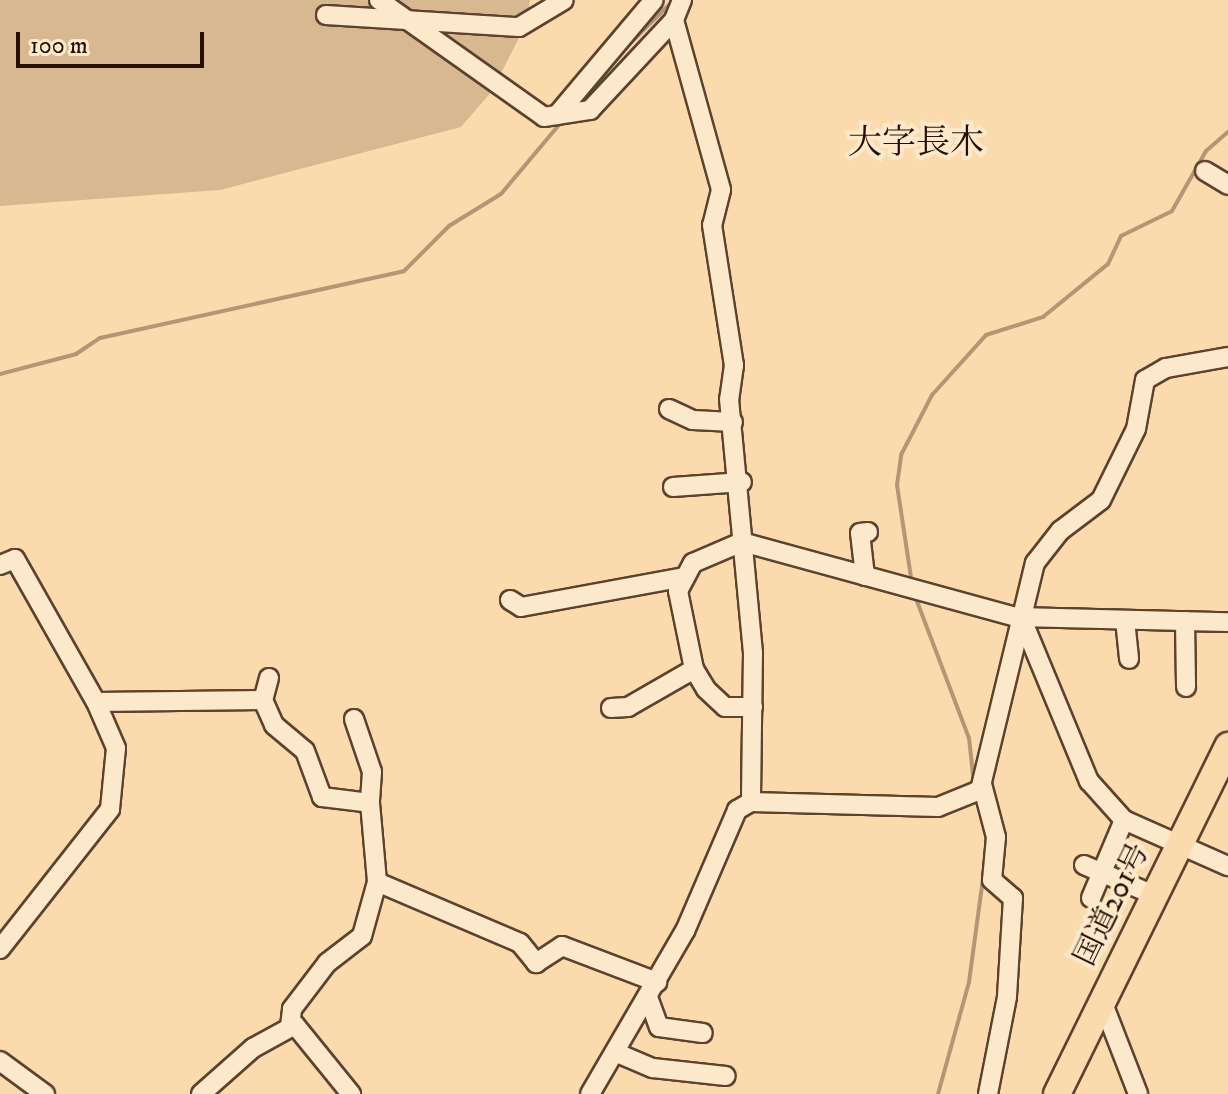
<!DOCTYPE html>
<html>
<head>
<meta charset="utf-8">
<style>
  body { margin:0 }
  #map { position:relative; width:1228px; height:1094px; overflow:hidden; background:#fbdbae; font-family:"IM FELL DW Pica","Noto Serif JP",serif }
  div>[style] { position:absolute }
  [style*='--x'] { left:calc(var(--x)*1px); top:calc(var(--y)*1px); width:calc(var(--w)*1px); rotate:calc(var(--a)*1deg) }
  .green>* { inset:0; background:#d7b891 }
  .stream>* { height:4px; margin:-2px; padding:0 2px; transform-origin:2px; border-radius:2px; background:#b39675 }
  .roads { filter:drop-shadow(2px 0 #5c422f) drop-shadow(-2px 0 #5c422f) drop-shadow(0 2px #5c422f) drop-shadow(0 -2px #5c422f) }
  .minor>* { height:18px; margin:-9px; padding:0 9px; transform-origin:9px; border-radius:9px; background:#fce8ca }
  .highway>* { height:26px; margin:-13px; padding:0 13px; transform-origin:13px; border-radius:13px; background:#fbdbae }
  span { translate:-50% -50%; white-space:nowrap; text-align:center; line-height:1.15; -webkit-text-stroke:8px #fce8ca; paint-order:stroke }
  .street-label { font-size:30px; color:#270f05 }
  .quarter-label { font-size:34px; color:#270f05 }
  .scale { position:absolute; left:16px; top:32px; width:188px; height:36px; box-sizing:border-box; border:4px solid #270f05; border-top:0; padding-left:10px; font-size:24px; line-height:28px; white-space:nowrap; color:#270f05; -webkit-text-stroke:6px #fce8ca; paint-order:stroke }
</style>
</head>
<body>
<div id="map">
  <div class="green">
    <i style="clip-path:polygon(0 0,530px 0,526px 24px,492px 91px,461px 127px,220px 190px,0 206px)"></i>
  </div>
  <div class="stream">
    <i style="--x:622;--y:51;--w:71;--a:-44.4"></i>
    <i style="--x:0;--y:374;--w:79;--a:-14.7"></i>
    <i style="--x:76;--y:354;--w:29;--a:-34"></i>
    <i style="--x:100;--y:338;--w:311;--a:-12.4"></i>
    <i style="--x:404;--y:271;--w:64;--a:-45"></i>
    <i style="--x:449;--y:226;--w:61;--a:-31.6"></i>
    <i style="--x:501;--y:194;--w:90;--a:-50"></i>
    <i style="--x:912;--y:584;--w:100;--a:-98.6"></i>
    <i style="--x:897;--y:485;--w:30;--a:-82"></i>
    <i style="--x:901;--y:455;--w:68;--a:-62.7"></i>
    <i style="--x:932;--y:395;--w:81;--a:-48"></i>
    <i style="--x:986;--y:335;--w:60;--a:-17.5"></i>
    <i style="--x:1043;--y:317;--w:84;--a:-39.2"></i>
    <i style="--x:1108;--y:264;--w:31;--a:-65"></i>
    <i style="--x:1121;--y:236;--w:57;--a:-26.1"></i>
    <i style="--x:1172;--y:211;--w:69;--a:-60.5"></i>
    <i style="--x:1206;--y:151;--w:29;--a:-41"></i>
    <i style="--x:915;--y:596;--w:152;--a:69.2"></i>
    <i style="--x:969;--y:738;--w:46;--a:83.8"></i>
    <i style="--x:938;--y:1094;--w:116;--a:-74.5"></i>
    <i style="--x:969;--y:982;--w:120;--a:-82.3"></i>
  </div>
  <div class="roads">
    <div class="minor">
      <i style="--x:379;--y:0;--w:202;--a:35.3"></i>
      <i style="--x:544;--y:117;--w:47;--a:-8.7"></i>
      <i style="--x:590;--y:110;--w:123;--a:-47"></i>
      <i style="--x:682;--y:0;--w:22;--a:112"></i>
      <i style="--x:674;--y:20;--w:176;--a:74.5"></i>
      <i style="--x:721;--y:190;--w:36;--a:104"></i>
      <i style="--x:712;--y:225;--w:142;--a:81.1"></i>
      <i style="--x:734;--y:365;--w:34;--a:98"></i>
      <i style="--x:729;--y:399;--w:255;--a:84.6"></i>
      <i style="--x:753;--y:653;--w:149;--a:90.8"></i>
      <i style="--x:326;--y:15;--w:193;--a:3.6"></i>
      <i style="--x:519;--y:27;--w:52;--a:-31"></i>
      <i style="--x:557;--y:115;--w:150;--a:-49.9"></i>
      <i style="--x:1205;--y:171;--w:27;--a:31"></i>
      <i style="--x:669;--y:409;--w:26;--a:25"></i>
      <i style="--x:693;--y:420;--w:40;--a:2.9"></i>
      <i style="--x:673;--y:487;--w:69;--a:-4.1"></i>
      <i style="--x:0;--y:565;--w:16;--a:-22"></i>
      <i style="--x:15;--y:559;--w:164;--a:60.5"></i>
      <i style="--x:96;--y:702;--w:167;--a:-0.7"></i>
      <i style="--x:865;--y:576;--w:43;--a:-96.6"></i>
      <i style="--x:860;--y:533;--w:8;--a:-7"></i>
      <i style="--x:510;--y:600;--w:13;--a:32"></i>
      <i style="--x:521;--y:607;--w:167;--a:-10.4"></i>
      <i style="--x:1021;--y:617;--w:178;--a:67.5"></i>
      <i style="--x:1089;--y:781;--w:52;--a:48.1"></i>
      <i style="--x:1124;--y:820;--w:114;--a:23.9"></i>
      <i style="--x:1125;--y:620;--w:39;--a:84"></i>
      <i style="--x:1185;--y:621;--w:66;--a:89.1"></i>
      <i style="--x:269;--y:678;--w:23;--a:105"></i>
      <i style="--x:263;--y:700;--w:27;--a:66"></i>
      <i style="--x:274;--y:725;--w:40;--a:40"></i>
      <i style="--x:305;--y:751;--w:49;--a:69.7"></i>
      <i style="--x:322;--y:797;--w:48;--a:7.1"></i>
      <i style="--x:370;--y:803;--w:79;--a:84.9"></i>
      <i style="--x:753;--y:707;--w:28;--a:180"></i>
      <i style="--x:725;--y:707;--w:26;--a:-137"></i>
      <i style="--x:706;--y:689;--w:23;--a:-121"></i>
      <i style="--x:694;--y:669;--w:80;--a:-101.6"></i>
      <i style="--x:678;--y:591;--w:32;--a:-62"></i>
      <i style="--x:693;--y:563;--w:53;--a:-23.2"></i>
      <i style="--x:742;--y:542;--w:285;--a:15.3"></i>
      <i style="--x:1017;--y:617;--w:211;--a:1.4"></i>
      <i style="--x:611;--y:708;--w:17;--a:-3"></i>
      <i style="--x:628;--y:707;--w:76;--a:-29.9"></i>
      <i style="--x:354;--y:719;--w:56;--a:71.2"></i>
      <i style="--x:372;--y:772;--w:31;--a:94"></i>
      <i style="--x:982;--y:784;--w:55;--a:75.2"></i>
      <i style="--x:996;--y:837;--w:43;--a:95.3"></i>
      <i style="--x:992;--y:880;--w:28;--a:41"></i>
      <i style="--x:1013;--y:898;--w:99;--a:93.5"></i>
      <i style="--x:1007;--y:997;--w:99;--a:101.1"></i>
      <i style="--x:1084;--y:865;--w:76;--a:23.2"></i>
      <i style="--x:1091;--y:898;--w:85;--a:-67.1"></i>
      <i style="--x:0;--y:949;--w:178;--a:-51.8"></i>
      <i style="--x:110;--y:809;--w:61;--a:-84.4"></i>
      <i style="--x:116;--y:748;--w:50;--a:-113.5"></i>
      <i style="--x:648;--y:997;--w:32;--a:70"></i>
      <i style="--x:659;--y:1027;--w:44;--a:7.8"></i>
      <i style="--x:1102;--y:1001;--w:100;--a:68.8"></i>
      <i style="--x:290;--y:1026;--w:17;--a:-83"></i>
      <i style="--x:292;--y:1009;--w:58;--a:-52.7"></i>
      <i style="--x:327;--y:963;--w:44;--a:-37.6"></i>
      <i style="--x:362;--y:936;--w:56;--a:-74.5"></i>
      <i style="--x:377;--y:882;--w:155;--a:23.1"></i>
      <i style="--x:520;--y:943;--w:26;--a:51"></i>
      <i style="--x:536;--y:963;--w:31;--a:-33"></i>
      <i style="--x:562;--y:946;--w:102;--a:20.8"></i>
      <i style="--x:617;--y:1053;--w:39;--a:23"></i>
      <i style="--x:653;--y:1068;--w:73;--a:6.3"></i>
      <i style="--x:0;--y:1061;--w:56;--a:36.3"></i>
      <i style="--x:201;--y:1094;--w:69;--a:-41.5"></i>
      <i style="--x:253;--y:1048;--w:48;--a:-28.7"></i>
      <i style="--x:295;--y:1025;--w:89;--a:50.9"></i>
      <i style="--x:590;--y:1094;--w:189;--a:-59.8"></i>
      <i style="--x:685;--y:931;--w:132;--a:-66.7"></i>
      <i style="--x:737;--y:810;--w:16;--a:-30"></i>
      <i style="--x:751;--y:802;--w:187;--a:1.5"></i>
      <i style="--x:938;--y:807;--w:45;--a:-22"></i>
      <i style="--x:980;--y:790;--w:234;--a:-76.4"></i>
      <i style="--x:1035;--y:563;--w:41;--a:-52"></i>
      <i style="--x:1060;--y:531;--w:51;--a:-37.1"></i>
      <i style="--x:1101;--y:500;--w:79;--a:-63.8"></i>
      <i style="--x:1136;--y:429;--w:50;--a:-79.6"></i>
      <i style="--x:1145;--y:380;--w:24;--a:-30"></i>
      <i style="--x:1166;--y:368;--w:63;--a:-10.1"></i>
    </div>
    <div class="highway">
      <i style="--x:1057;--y:1094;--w:388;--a:-63.8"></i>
    </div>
  </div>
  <div class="street-label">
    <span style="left:1113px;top:905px;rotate:-64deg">国道201号</span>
  </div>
  <div class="quarter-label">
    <span style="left:916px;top:144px">大字長木</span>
  </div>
  <div class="scale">100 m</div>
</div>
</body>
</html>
